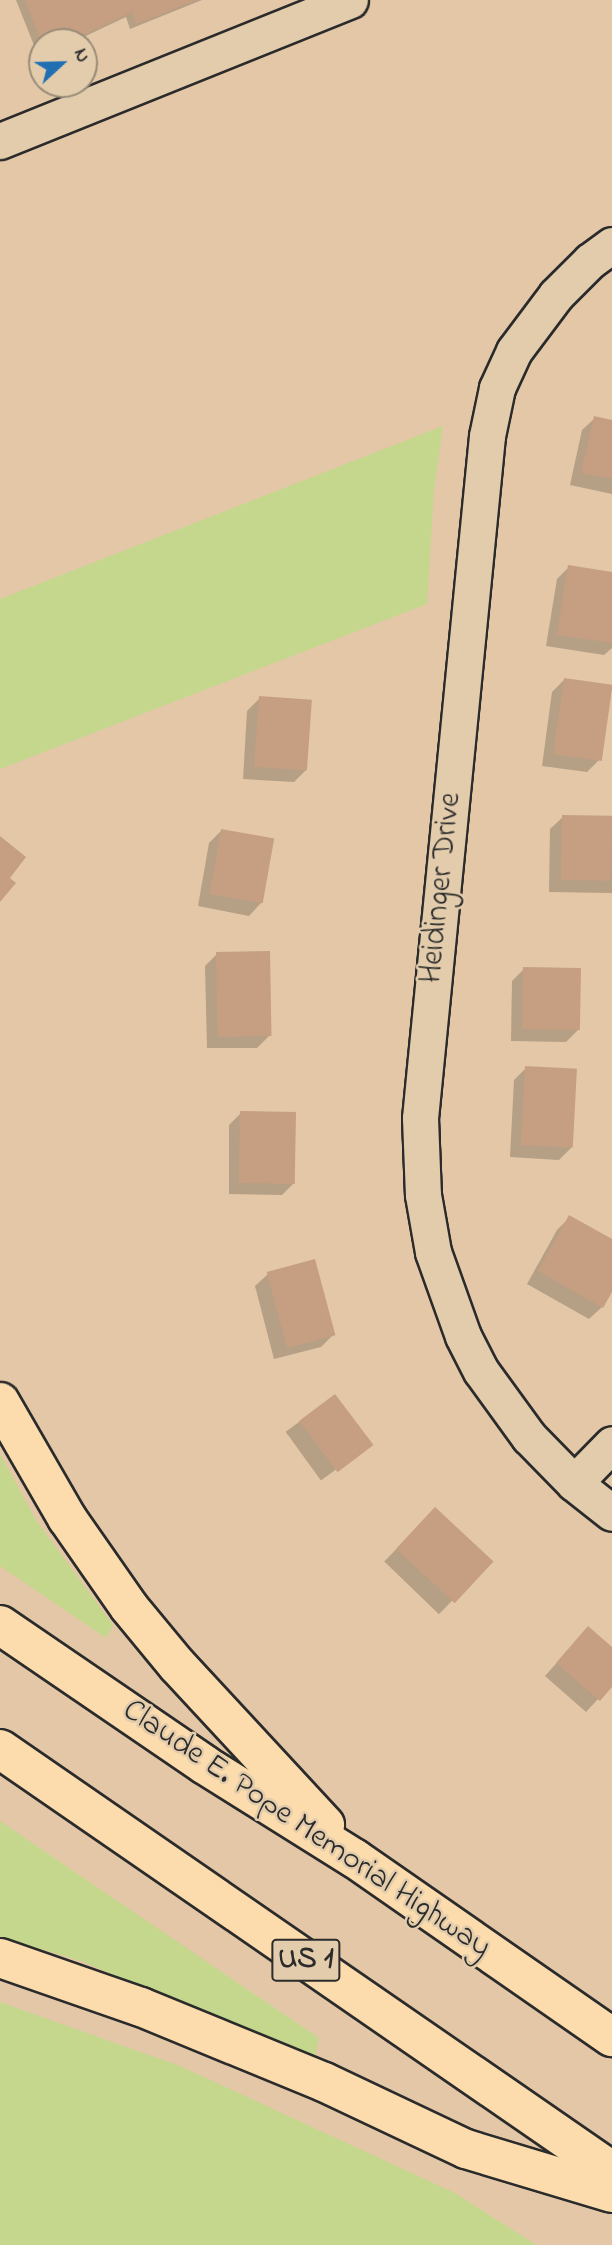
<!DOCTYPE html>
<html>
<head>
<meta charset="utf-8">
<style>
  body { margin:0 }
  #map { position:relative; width:612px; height:2245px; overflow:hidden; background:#e3c7a7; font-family:"Indie Flower",sans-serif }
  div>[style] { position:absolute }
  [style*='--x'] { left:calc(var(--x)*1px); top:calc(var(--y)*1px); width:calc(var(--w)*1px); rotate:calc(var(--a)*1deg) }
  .green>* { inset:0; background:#c4d78c }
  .shadow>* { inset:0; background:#0003; transform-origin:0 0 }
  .building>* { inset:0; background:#c69f83; transform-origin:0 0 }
  .roads { filter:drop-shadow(2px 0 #2b2b2b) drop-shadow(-2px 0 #2b2b2b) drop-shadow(0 2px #2b2b2b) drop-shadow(0 -2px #2b2b2b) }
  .street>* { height:35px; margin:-17.5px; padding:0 17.5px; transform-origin:17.5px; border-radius:17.5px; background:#e3ccac }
  .highway>* { height:38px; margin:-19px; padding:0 19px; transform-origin:19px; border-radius:19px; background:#fcdcac }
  span { translate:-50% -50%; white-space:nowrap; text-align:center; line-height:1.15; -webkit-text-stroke:5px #e3ccac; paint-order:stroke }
  .shield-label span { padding:2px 5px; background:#e3ccac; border:2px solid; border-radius:5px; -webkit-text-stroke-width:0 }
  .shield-label { font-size:30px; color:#2b2b2b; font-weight:700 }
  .street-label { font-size:32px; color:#2b2b2b }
  .north { position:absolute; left:28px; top:28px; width:70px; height:70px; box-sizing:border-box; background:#e3ccac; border:2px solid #998c78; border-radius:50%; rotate:68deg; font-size:19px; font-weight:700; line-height:28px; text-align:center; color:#2b2b2b }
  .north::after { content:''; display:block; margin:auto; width:24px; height:32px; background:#1f6fb2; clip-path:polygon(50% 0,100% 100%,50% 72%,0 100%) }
</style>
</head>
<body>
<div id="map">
  <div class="green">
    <i style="clip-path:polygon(443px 426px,434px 490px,427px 604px,0 769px,0 599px)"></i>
    <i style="clip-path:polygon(0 1454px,36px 1520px,113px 1625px,106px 1638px,0 1566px)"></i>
    <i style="clip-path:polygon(0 1821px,319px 2038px,314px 2061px,81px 1961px,0 1937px)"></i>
    <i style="clip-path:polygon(0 2002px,180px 2066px,455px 2193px,536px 2245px,0 2245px)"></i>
  </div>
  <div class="shadow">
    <i style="clip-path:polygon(16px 0,202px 0,130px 29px,126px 17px,73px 42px,42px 42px,42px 57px,39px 58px)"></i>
    <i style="clip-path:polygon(595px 418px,612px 422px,612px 494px,570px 485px,582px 430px)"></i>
    <i style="clip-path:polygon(569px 567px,612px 574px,612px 648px,604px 655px,546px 646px,557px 579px)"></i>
    <i style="clip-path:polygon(564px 680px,599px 760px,587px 772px,542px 766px,552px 692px)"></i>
    <i style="clip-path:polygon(260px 698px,306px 770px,294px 782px,243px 779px,247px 711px)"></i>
    <i style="clip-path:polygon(563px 817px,612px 818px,612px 893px,549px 892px,550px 829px)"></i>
    <i style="clip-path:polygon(221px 831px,261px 903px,249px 916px,198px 906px,209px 843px)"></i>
    <i style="clip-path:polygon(217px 954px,270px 1035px,257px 1048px,207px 1048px,205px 966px)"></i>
    <i style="clip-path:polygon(524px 969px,578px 1030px,566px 1042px,511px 1041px,512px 981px)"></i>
    <i style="clip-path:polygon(526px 1068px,572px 1147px,559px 1160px,510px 1157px,514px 1080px)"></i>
    <i style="clip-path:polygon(241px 1113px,295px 1182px,282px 1195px,229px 1194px,229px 1125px)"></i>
    <i style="clip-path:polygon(570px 1217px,612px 1241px,612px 1288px,602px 1307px,589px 1319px,527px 1284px,557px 1230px)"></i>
    <i style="clip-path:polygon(268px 1274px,333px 1335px,321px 1347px,274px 1359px,255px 1286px)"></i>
    <i style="left:335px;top:1396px;width:60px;height:61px;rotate:54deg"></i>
    <i style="left:435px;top:1509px;width:76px;height:73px;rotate:44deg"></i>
    <i style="clip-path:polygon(576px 1641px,612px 1650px,612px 1684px,586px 1712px,545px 1676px)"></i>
  </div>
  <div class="building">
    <i style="clip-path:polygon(25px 0,196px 0,136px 24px,132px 12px,69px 42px,41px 42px)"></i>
    <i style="clip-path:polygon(594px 416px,612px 420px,612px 479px,581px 473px)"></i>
    <i style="clip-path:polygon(568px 565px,612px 572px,612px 643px,557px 635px)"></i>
    <i style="left:564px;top:678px;width:49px;height:77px;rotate:8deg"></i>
    <i style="left:259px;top:696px;width:53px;height:71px;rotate:4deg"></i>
    <i style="left:562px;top:815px;width:50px;height:65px;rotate:1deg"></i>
    <i style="left:221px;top:829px;width:54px;height:66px;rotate:10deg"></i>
    <i style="clip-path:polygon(0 836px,26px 857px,10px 878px,16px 883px,0 902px)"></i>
    <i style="left:270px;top:951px;width:85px;height:54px;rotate:89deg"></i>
    <i style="left:523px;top:967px;width:58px;height:62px;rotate:1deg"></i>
    <i style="left:525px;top:1066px;width:52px;height:79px;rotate:3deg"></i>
    <i style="left:240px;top:1111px;width:56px;height:72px;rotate:1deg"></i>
    <i style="clip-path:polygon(569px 1215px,612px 1239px,612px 1292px,603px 1308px,538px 1271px)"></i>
    <i style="left:315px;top:1259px;width:79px;height:50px;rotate:75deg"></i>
    <i style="left:335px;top:1394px;width:64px;height:45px;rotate:53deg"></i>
    <i style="left:435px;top:1507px;width:80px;height:57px;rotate:43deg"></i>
    <i style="clip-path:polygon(588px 1626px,612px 1647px,612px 1687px,600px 1701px,556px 1663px)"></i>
  </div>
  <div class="roads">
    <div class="street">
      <i style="--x:0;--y:141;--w:377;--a:-21.9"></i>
      <i style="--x:612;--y:245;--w:27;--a:144"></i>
      <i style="--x:590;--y:261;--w:48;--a:135"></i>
      <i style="--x:556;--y:295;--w:70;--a:126.9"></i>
      <i style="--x:514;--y:351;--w:41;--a:114.7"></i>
      <i style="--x:497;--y:388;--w:49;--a:101.8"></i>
      <i style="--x:487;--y:436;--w:685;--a:95.61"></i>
      <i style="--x:420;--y:1118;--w:77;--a:87.8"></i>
      <i style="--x:423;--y:1195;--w:58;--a:80"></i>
      <i style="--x:433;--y:1252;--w:89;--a:70.3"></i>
      <i style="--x:463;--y:1336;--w:39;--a:63"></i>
      <i style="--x:481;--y:1371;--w:82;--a:54"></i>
      <i style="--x:529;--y:1437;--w:64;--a:45.6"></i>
      <i style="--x:574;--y:1483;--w:48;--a:38.3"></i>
      <i style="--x:574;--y:1483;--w:54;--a:-45.7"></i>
    </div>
    <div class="highway">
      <i style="--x:0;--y:1402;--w:134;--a:60"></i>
      <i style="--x:67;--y:1518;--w:108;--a:55.1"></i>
      <i style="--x:129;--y:1607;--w:75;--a:50.4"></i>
      <i style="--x:177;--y:1665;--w:218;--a:47.2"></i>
      <i style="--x:0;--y:1625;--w:248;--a:34.3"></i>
      <i style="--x:205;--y:1765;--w:176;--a:32"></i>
      <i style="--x:354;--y:1858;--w:314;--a:34.8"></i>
      <i style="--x:0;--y:1749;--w:743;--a:34.59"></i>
      <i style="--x:0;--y:1958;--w:149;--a:19.2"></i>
      <i style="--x:141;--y:2007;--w:198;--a:22.3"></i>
      <i style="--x:324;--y:2082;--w:157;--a:25.3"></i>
      <i style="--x:466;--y:2149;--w:152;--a:16.8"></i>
    </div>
  </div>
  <div class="shield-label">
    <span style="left:306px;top:1960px">US 1</span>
  </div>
  <div class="street-label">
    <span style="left:442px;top:888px;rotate:-84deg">Heidinger Drive</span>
    <span style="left:306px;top:1830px;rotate:34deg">Claude E. Pope Memorial Highway</span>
  </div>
  <div class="north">N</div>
</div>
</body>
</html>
